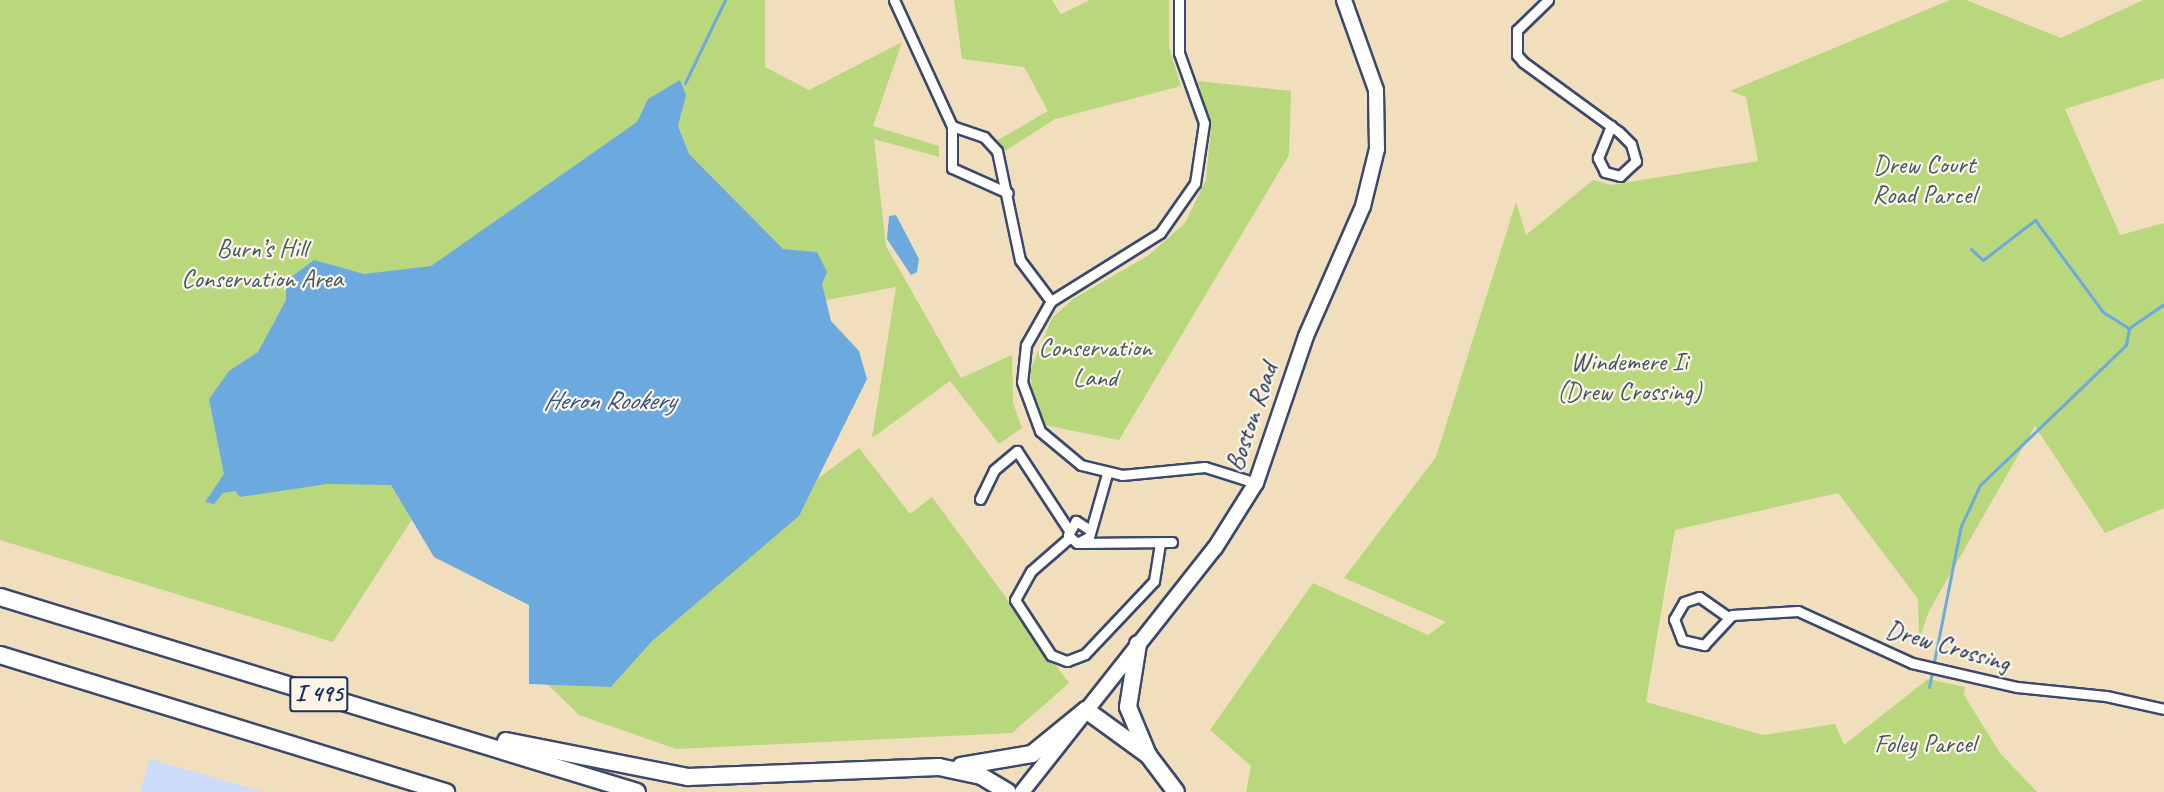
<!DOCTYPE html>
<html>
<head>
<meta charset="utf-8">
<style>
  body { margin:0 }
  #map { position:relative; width:2164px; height:792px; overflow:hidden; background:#f1debd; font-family:Caveat,sans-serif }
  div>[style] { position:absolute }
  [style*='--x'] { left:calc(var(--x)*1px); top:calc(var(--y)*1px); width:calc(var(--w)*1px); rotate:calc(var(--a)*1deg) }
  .built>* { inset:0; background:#ccdbfa }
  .green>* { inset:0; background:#b9d87e }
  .water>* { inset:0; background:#6ca9de }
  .stream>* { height:3px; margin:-1.5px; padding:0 1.5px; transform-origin:1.5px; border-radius:1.5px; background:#6ca9de }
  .roads { filter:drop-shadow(2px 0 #3b496c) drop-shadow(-2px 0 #3b496c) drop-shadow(0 2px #3b496c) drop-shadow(0 -2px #3b496c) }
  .street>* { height:9px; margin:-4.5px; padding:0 4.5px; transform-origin:4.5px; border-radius:4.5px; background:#fff }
  .secondary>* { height:14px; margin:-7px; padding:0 7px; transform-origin:7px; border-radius:7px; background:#fff }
  .highway>* { height:16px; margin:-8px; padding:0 8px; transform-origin:8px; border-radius:8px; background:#fff }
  span { translate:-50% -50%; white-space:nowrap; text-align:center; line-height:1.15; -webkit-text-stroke:4.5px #fcf5e5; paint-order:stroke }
  .shield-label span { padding:2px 4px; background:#fcf5e5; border:2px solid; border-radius:4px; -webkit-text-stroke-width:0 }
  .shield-label { font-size:24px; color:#1b2f5e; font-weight:700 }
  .park-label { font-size:26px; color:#425966 }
  .street-label { font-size:26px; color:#1b2f5e }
  .water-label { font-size:27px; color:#335484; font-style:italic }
</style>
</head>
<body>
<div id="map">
  <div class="built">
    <i style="clip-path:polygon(150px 759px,263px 792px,140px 792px)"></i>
  </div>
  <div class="green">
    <i style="clip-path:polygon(0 0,765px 0,765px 67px,809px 90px,902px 42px,873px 126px,939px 146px,939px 157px,874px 139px,886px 246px,961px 378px,1012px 355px,1013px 403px,1022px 428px,999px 444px,950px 381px,872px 438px,896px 287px,642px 335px,592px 240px,333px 642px,0 540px)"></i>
    <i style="clip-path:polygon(954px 0,1052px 0,1061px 14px,1090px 0,1169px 0,1169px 47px,1181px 86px,1055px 119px,1005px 151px,996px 141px,1048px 111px,1024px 67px,962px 59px)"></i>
    <i style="clip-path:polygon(1950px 0,1966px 0,2061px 38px,2143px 0,2164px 0,2164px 78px,2065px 109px,2120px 235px,2164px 223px,2164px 508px,2105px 533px,2035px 426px,1929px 611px,1919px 640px,1918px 599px,1838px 493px,1675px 530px,1646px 702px,1763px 735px,1835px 724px,1844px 745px,1928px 679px,1965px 687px,1964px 695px,2000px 753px,2037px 792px,1246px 792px,1251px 766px,1210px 730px,1313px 583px,1428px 635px,1446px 622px,1344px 578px,1436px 457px,1516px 202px,1526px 235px,1593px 180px,1611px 185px,1758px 161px,1746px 97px,1730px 91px)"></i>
    <i style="clip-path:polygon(1198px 81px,1291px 91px,1289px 155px,1119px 440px,1044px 425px,1034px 405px,1030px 371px,1052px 318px,1073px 299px,1149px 255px,1185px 223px,1206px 180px,1211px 128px)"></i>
    <i style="clip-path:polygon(859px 448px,910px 514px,932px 497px,1069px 683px,1012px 733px,676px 749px,579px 715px,544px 681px)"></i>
  </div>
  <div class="water">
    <i style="clip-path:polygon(680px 80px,686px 95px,678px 126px,689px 154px,783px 249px,817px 252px,827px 272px,822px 284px,831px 321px,859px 351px,867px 379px,799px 516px,652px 641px,611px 687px,529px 684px,529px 605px,434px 557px,391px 485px,327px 484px,240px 497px,235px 491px,223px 493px,214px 504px,205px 502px,224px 474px,209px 399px,229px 371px,258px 352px,286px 300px,286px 281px,314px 260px,364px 274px,431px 266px,637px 122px,648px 99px)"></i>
    <i style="clip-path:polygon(896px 215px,919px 259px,917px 272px,911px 275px,887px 239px,889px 216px)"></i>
  </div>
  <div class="stream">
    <i style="--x:685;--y:83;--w:92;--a:-64.3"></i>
    <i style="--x:1971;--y:249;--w:16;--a:43"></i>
    <i style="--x:1983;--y:260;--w:66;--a:-37.6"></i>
    <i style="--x:2035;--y:220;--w:114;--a:53.5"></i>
    <i style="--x:2103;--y:312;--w:31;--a:32"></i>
    <i style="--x:1929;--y:687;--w:164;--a:-78.8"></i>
    <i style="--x:1961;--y:526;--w:45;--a:-65.1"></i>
    <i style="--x:1980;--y:485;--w:202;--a:-43.8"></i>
    <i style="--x:2126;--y:345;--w:17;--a:-80"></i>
    <i style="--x:2129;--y:328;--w:42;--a:-34.4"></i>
  </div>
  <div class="roads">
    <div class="street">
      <i style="--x:894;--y:0;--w:139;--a:65.3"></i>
      <i style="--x:952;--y:126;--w:42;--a:90"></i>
      <i style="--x:952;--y:168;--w:61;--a:24.1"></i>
      <i style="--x:1179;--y:0;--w:53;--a:90"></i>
      <i style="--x:1179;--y:53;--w:74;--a:70.3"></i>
      <i style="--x:1204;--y:123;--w:61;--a:98.5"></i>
      <i style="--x:1195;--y:183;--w:61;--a:125"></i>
      <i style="--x:1160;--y:233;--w:128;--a:148"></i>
      <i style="--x:1051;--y:301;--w:51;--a:119.6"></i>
      <i style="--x:1026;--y:345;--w:37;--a:96"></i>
      <i style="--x:1022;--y:382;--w:52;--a:69.8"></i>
      <i style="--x:1040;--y:431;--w:53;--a:39.7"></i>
      <i style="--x:1081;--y:465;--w:42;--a:13.7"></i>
      <i style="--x:1122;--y:475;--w:83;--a:-5.5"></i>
      <i style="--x:1205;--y:467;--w:53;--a:17.4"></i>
      <i style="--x:1548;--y:0;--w:43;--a:135.9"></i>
      <i style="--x:1517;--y:30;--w:25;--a:90"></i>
      <i style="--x:1517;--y:55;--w:9;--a:49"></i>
      <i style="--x:1523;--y:62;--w:119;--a:36.1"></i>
      <i style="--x:1619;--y:132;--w:17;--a:45"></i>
      <i style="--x:1631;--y:144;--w:18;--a:74"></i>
      <i style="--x:1636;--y:161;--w:22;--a:137"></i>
      <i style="--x:1620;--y:176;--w:16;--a:-165"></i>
      <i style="--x:1605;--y:172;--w:16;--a:-117"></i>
      <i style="--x:1598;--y:158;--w:35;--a:-68"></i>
      <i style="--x:952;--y:126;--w:34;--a:19"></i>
      <i style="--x:984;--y:137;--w:19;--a:47"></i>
      <i style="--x:997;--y:151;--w:111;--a:78.1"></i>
      <i style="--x:1020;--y:260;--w:51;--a:52.9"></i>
      <i style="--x:980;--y:499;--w:32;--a:-64"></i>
      <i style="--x:994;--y:470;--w:30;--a:-40"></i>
      <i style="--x:1017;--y:451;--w:93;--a:56.8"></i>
      <i style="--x:1090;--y:530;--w:17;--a:-147"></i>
      <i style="--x:1076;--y:521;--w:16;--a:120"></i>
      <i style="--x:1068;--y:535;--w:12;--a:42"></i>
      <i style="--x:1077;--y:543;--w:13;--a:-27"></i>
      <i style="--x:1089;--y:537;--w:66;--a:-74.1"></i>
      <i style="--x:1069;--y:538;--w:50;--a:139"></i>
      <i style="--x:1031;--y:571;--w:33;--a:119"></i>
      <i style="--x:1015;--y:600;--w:66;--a:56.8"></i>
      <i style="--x:1051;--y:655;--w:17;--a:21"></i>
      <i style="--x:1067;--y:661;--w:19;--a:-21"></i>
      <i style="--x:1085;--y:654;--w:100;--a:-46.6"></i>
      <i style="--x:1154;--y:581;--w:39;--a:-81"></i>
      <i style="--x:1081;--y:543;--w:91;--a:-0.6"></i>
      <i style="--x:1728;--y:617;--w:35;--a:-145"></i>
      <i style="--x:1699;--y:597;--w:16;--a:162"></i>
      <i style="--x:1684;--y:602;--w:20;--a:120"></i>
      <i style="--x:1674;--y:619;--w:22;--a:69"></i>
      <i style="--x:1682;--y:640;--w:23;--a:13"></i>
      <i style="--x:1704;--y:645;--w:41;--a:-47"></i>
      <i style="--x:1732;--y:615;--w:66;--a:-3.5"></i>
      <i style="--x:1798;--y:611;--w:125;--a:24.5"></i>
      <i style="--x:1912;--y:663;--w:108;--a:12.9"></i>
      <i style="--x:2017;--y:687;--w:89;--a:5.8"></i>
      <i style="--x:2106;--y:696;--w:59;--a:12.6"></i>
    </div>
    <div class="secondary">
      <i style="--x:1022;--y:792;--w:311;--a:-51.7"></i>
      <i style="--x:1215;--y:548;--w:77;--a:-57.8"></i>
      <i style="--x:1256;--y:483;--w:155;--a:-71.2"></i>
      <i style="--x:1306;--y:336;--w:142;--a:-66.3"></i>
      <i style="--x:1363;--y:206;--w:59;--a:-76.2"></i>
      <i style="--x:1377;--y:149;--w:59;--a:-91"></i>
      <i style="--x:1376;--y:90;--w:96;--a:-109.6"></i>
    </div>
    <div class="highway">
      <i style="--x:0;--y:597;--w:666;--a:17.02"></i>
      <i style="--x:1138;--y:644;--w:64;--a:99"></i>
      <i style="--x:1128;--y:707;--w:52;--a:67.4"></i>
      <i style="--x:1148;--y:755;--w:46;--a:52.9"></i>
      <i style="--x:0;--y:655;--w:467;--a:17.1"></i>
      <i style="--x:506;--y:741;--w:186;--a:11.2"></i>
      <i style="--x:688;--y:777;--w:251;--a:-2.3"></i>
      <i style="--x:939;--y:767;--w:43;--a:12.1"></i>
      <i style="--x:981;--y:776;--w:31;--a:31"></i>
      <i style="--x:961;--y:766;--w:72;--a:-9.6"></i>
      <i style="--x:1032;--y:754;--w:70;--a:-39.2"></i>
      <i style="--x:1086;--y:710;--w:77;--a:36"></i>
    </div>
  </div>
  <div class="shield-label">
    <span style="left:319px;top:694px">I 495</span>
  </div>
  <div class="park-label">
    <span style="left:1924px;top:180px">Drew Court<br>Road Parcel</span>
    <span style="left:262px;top:264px">Burn’s Hill<br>Conservation Area</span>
    <span style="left:1095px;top:363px">Conservation<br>Land</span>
    <span style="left:1629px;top:377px">Windemere Ii<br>(Drew Crossing)</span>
    <span style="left:1925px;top:744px">Foley Parcel</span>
  </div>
  <div class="street-label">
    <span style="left:1252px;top:417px;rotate:-71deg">Boston Road</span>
    <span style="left:1948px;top:646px;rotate:16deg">Drew Crossing</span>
  </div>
  <div class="water-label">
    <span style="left:609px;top:401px">Heron Rookery</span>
  </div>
</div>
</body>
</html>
